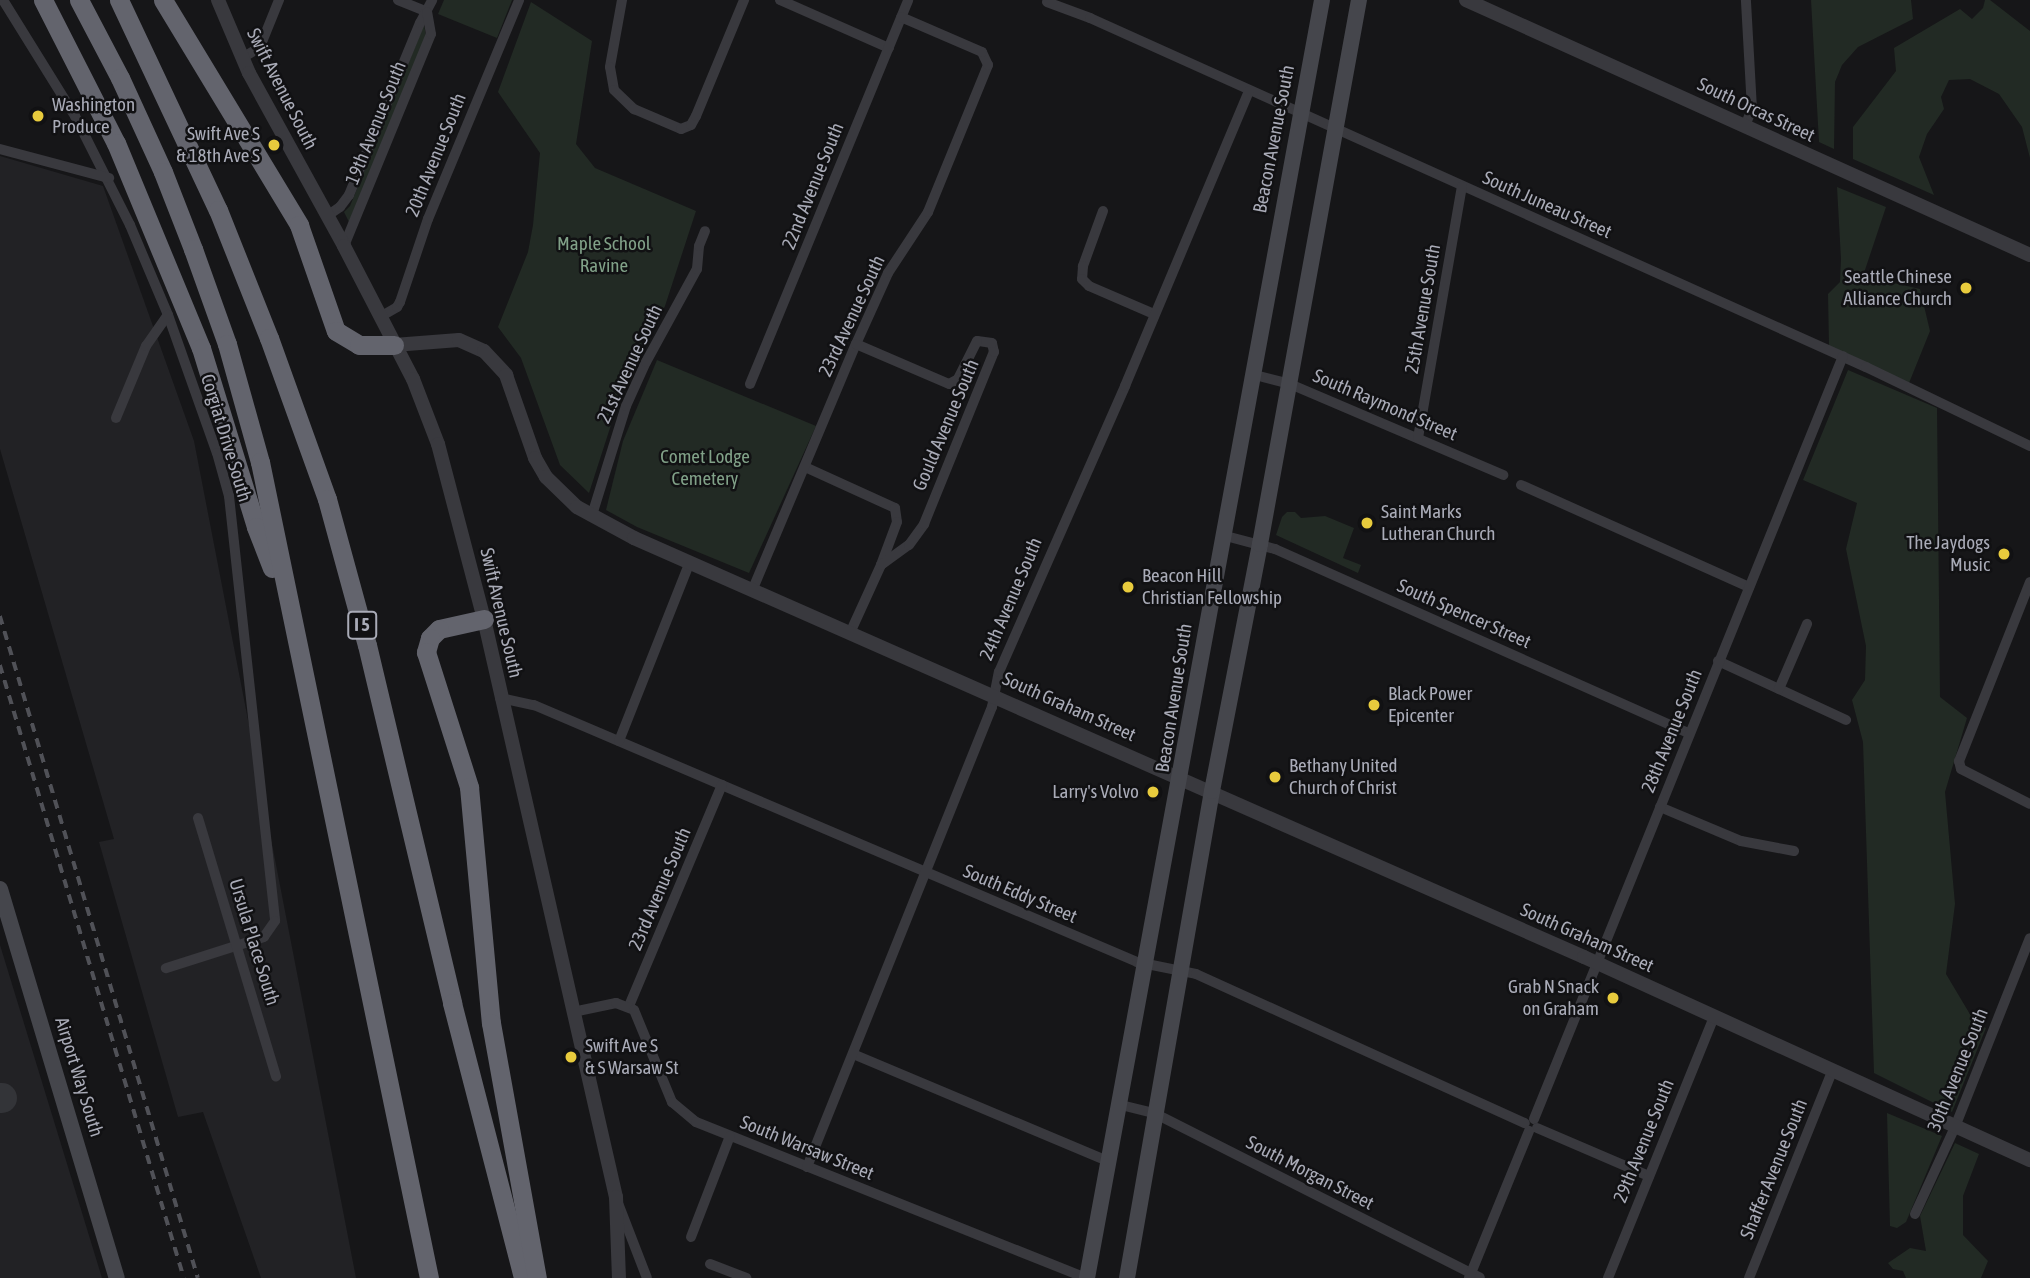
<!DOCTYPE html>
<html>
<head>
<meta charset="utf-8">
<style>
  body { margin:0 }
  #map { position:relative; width:2030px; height:1278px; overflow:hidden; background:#161618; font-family:"Asap Condensed",sans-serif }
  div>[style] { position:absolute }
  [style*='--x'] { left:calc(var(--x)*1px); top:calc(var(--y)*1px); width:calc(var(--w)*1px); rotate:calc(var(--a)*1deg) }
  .built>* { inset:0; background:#222225 }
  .green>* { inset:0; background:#222a24 }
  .taxiway>* { height:30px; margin:-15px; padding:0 15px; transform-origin:15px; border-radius:15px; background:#333438 }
  .minor>* { height:10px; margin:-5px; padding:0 5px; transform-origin:5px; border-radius:5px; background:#39393e }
  .tertiary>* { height:14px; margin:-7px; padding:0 7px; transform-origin:7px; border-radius:7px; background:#39393e }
  .secondary>* { height:16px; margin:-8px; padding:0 8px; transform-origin:8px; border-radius:8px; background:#45464c }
  .motorway>* { height:19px; margin:-9.5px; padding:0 9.5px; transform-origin:9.5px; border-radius:9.5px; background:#63646d }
  .rail>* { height:3.5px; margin-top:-1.75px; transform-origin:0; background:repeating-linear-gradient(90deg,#505157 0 9px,transparent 0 16px) }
  .dots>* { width:19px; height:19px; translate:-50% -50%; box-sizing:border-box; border:4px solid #111113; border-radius:50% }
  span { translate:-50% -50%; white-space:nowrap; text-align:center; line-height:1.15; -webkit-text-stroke:5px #111113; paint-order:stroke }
  .shield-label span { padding:2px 5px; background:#111113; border:2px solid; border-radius:5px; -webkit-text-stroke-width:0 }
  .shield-label { font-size:18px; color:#a9abb7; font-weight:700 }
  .street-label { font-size:19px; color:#a9abb7 }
  .poi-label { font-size:19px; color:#a9abb7 }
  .left { translate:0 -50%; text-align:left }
  .right { translate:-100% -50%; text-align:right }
  .park-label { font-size:19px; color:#81a188 }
</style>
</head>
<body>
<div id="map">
  <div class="built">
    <i style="clip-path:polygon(0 156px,103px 186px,194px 441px,356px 1278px,261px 1278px,203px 1112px,178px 1117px,99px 842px,114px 839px,0 449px)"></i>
    <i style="clip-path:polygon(0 945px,4px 958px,102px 1278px,0 1278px)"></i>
  </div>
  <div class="green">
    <i style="clip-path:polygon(444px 0,512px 0,497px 38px,438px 14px)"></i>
    <i style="clip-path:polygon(1811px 0,1911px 0,1913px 19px,1858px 47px,1842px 65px,1835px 82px,1834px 149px,1819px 142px)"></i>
    <i style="clip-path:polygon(1985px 0,1990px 0,2030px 31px,2030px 158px,2022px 127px,1999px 94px,1970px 79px,1949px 80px,1941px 97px,1944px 109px,1927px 134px,1919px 157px,1934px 195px,1853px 159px,1853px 127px,1896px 71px,1894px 48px,1960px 9px,1972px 19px,1983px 8px)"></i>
    <i style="clip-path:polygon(531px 2px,592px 41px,576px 144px,595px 168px,696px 211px,665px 306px,620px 397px,589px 493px,560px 465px,521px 358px,498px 327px,528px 252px,533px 225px,540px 153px,498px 92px)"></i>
    <i style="clip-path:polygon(424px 25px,426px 35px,349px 222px,344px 212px,350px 206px)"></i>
    <i style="clip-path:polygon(1837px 187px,1886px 207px,1863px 276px,1920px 289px,1930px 331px,1909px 383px,1829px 346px,1828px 294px,1840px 282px,1841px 259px)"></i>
    <i style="clip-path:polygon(657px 360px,816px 426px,749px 573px,637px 527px,606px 510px,623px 441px)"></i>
    <i style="clip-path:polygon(1848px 370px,1937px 408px,1940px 697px,1967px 718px,1945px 792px,1955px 904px,1946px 974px,1974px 1021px,1986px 1028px,1952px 1112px,1874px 1073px,1863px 742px,1852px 700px,1865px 680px,1866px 646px,1846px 549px,1857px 503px,1803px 480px)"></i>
    <i style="clip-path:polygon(1287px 512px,1295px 512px,1301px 518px,1325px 516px,1354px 528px,1343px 558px,1361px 565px,1358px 573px,1276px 535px,1282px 517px)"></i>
    <i style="clip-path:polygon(1887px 1113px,1942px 1136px,1906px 1222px,1897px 1228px,1890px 1226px)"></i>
    <i style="clip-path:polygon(1955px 1143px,1979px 1154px,1963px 1196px,1963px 1235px,1988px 1261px,1981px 1278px,1906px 1278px,1903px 1271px,1893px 1269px,1888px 1263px,1910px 1248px,1926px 1251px,1920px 1216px)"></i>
  </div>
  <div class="taxiway">
    <i style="--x:0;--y:1098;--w:2;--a:0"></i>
  </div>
  <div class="minor">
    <i style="--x:3;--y:0;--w:137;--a:58.2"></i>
    <i style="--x:75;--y:116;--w:122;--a:63.2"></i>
    <i style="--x:130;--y:225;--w:98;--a:67.1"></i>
    <i style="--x:168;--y:315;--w:146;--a:70.5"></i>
    <i style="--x:217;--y:453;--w:45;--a:74.4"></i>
    <i style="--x:229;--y:496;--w:427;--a:83.8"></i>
    <i style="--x:275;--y:921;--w:19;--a:125"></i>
    <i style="--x:264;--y:937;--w:103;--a:162.4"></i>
    <i style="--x:398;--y:0;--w:31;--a:22"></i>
    <i style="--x:622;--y:0;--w:68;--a:100.2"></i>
    <i style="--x:610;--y:67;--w:23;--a:80"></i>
    <i style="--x:614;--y:90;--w:28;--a:44"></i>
    <i style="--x:634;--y:109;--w:51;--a:23.1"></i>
    <i style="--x:681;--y:129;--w:11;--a:-22"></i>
    <i style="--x:691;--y:125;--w:10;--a:-61"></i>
    <i style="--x:696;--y:116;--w:126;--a:-67.5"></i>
    <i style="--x:780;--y:0;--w:119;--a:23.8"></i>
    <i style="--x:1047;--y:2;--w:46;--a:20.4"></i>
    <i style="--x:1090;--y:18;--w:851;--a:24.22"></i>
    <i style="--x:1866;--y:367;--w:182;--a:25.7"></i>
    <i style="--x:242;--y:58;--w:21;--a:-31"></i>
    <i style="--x:260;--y:47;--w:51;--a:-68"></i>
    <i style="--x:1745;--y:126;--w:18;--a:-68"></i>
    <i style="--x:1752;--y:109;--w:109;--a:-93.2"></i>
    <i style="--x:0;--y:149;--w:113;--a:14.9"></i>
    <i style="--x:1103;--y:211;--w:59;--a:110"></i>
    <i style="--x:1083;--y:266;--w:13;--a:94"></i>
    <i style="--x:1082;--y:279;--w:10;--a:45"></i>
    <i style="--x:1089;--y:286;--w:71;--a:23.3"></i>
    <i style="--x:327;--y:216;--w:16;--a:-35"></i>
    <i style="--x:340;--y:207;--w:15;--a:-53"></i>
    <i style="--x:349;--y:195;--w:186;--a:-67.6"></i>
    <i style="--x:420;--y:23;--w:26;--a:-62"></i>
    <i style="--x:344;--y:246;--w:229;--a:-67.7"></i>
    <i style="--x:431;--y:34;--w:22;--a:-100"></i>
    <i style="--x:380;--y:317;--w:20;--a:-30"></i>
    <i style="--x:397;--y:307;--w:6;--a:-59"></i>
    <i style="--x:400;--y:302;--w:88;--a:-71.4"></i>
    <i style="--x:428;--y:219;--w:237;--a:-67.4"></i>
    <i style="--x:1251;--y:374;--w:40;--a:14.4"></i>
    <i style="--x:1290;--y:384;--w:232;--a:23.1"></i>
    <i style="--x:750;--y:384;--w:415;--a:-67.6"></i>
    <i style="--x:116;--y:418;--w:78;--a:-67.4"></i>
    <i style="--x:146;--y:346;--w:38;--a:-55"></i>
    <i style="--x:1418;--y:438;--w:255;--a:-80.1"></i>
    <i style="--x:805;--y:467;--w:99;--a:24.5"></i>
    <i style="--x:895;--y:508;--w:14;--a:82"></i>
    <i style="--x:897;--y:522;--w:46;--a:110.4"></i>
    <i style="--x:1521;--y:485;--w:250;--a:24.1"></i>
    <i style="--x:592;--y:515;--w:114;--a:-72.7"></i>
    <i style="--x:626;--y:406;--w:48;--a:-65.6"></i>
    <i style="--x:646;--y:362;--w:106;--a:-61.3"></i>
    <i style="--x:697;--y:269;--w:23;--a:-85"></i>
    <i style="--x:699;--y:246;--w:16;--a:-68"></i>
    <i style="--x:1222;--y:535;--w:55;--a:14.8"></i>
    <i style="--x:1275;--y:549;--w:453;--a:24"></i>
    <i style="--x:2030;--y:582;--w:193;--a:111.6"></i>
    <i style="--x:1959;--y:761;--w:8;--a:76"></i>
    <i style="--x:1961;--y:769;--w:77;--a:26.9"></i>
    <i style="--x:752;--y:591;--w:268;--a:-67.2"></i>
    <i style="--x:856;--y:344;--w:78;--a:-65.7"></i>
    <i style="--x:888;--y:273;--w:73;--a:-56.7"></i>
    <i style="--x:928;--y:212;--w:159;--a:-67.8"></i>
    <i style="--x:988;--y:65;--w:14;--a:-115"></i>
    <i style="--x:982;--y:52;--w:88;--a:-156.6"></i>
    <i style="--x:850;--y:633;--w:75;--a:-65.5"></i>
    <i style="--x:881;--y:565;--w:34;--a:-36"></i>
    <i style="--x:909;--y:545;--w:26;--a:-54"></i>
    <i style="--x:924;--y:524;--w:186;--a:-67.9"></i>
    <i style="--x:994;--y:352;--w:9;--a:-103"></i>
    <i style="--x:992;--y:343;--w:15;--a:-172"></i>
    <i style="--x:977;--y:341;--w:42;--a:116.6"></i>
    <i style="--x:958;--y:379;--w:10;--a:151"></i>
    <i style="--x:949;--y:384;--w:101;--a:-156.7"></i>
    <i style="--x:1718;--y:661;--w:141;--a:24.7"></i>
    <i style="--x:1779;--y:689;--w:71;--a:-66.7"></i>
    <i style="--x:500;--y:698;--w:35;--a:12"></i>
    <i style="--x:534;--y:705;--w:655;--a:23.08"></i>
    <i style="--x:1137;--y:962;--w:60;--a:11.5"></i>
    <i style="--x:1196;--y:974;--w:361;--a:24.4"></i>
    <i style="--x:619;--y:741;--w:190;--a:-68.4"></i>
    <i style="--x:1660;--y:807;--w:88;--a:22.8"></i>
    <i style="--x:1741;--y:841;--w:54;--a:10.7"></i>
    <i style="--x:198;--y:818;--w:270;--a:73.2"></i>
    <i style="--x:629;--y:1006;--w:240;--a:-67.2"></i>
    <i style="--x:573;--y:1012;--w:44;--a:-11.8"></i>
    <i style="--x:616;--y:1003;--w:19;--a:21"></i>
    <i style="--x:634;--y:1010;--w:100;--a:67.6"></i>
    <i style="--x:672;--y:1102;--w:31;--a:40"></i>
    <i style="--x:696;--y:1122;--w:421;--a:21.8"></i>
    <i style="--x:853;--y:1054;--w:279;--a:22.8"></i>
    <i style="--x:1121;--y:1105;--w:34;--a:14"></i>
    <i style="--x:1154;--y:1113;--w:365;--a:26.8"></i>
    <i style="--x:1534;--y:1119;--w:823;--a:-67.95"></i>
    <i style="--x:1537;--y:1128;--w:122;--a:23.2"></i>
    <i style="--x:807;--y:1167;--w:496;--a:-68.1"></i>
    <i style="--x:992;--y:707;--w:36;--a:-79"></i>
    <i style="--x:999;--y:672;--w:313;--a:-66.2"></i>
    <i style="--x:1125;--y:386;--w:320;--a:-67.2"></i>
    <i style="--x:618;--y:1203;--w:80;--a:68.9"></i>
    <i style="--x:1915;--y:1214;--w:96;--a:-65.3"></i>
    <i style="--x:1955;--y:1127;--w:203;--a:-68.4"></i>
    <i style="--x:691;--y:1237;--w:108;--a:-68.9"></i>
    <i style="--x:710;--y:1264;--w:39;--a:21"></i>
    <i style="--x:1469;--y:1278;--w:159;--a:-67.8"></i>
    <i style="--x:1608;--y:1278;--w:282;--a:-67.9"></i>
    <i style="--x:1749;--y:1278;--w:222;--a:-68.1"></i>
  </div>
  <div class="tertiary">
    <i style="--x:218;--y:0;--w:79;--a:67"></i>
    <i style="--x:249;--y:73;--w:197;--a:61.2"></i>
    <i style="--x:344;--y:246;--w:150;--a:62.6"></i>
    <i style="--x:413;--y:379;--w:70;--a:69"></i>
    <i style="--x:438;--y:444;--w:181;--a:75.3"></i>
    <i style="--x:484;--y:619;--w:593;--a:77.14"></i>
    <i style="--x:616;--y:1197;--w:81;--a:87.9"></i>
    <i style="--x:1466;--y:0;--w:619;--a:24.33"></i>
    <i style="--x:394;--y:345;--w:65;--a:-4.4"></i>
    <i style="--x:459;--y:340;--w:27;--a:24"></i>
    <i style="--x:484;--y:351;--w:33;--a:47"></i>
    <i style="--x:506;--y:375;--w:88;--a:70.7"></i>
    <i style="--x:535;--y:458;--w:22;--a:60"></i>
    <i style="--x:546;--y:477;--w:43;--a:44.1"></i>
    <i style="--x:577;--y:507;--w:65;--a:28.5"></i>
    <i style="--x:634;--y:538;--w:1038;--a:23.8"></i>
    <i style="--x:1584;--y:957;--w:490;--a:24.5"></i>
  </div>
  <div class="secondary">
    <i style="--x:0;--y:889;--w:406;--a:73.3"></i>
    <i style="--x:1087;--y:1278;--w:1299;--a:-79.58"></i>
    <i style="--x:1127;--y:1278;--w:494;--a:-80.1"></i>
    <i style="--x:1212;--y:791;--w:252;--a:-79"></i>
    <i style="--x:1260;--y:544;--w:553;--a:-79.69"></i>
  </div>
  <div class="motorway">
    <i style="--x:43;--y:0;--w:161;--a:63"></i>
    <i style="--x:116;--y:143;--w:222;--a:67.5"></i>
    <i style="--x:201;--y:348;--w:187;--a:72.9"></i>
    <i style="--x:256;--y:527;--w:44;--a:68.7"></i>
    <i style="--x:79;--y:0;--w:88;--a:62.3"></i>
    <i style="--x:120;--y:78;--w:103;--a:65.4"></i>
    <i style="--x:163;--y:172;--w:83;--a:68.7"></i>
    <i style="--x:193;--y:249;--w:101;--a:70.3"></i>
    <i style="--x:227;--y:344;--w:123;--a:74.4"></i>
    <i style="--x:260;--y:462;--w:833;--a:78.3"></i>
    <i style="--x:119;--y:0;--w:232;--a:64.8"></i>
    <i style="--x:218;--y:210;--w:138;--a:68.3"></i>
    <i style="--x:269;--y:338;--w:171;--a:70.2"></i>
    <i style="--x:327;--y:499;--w:151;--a:74.7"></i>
    <i style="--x:367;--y:645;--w:368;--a:76.6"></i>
    <i style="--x:452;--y:1003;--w:284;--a:75.5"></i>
    <i style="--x:163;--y:0;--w:263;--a:58.8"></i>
    <i style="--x:299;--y:225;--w:112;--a:70.8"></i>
    <i style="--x:336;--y:331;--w:27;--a:31"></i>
    <i style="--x:359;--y:345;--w:35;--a:0"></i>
    <i style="--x:484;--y:619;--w:46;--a:167.5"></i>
    <i style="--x:439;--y:629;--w:13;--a:135"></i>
    <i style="--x:430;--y:638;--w:15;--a:106"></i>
    <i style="--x:426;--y:652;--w:142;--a:72.3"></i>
    <i style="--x:469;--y:787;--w:237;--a:84.7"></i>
    <i style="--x:491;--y:1023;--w:259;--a:79.8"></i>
  </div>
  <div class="rail">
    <i style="--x:0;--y:616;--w:691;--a:73.35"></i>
    <i style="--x:0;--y:665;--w:640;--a:73.29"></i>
  </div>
  <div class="dots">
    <i style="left:38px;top:116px;background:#e8cb3d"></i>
    <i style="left:274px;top:145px;background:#e8cb3d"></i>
    <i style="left:1966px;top:288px;background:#e8cb3d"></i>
    <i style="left:1367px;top:523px;background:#e8cb3d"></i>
    <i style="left:2004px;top:554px;background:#e8cb3d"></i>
    <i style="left:1128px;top:587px;background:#e8cb3d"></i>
    <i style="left:1374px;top:705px;background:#e8cb3d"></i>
    <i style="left:1275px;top:777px;background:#e8cb3d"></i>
    <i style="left:1153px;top:792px;background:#e8cb3d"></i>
    <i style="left:1613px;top:998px;background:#e8cb3d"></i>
    <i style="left:571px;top:1057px;background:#e8cb3d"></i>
  </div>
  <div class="shield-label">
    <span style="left:362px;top:625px">I 5</span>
  </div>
  <div class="street-label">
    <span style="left:282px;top:89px;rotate:63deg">Swift Avenue South</span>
    <span style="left:1756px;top:110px;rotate:25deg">South Orcas Street</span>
    <span style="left:376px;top:123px;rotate:-68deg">19th Avenue South</span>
    <span style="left:1274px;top:139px;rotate:-79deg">Beacon Avenue South</span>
    <span style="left:436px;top:155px;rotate:-68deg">20th Avenue South</span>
    <span style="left:813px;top:186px;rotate:-68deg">22nd Avenue South</span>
    <span style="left:1547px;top:205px;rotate:24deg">South Juneau Street</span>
    <span style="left:1423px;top:309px;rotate:-80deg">25th Avenue South</span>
    <span style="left:852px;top:316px;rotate:-65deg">23rd Avenue South</span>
    <span style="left:630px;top:364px;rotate:-65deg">21st Avenue South</span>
    <span style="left:1385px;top:405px;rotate:23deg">South Raymond Street</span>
    <span style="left:946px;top:425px;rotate:-67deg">Gould Avenue South</span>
    <span style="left:226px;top:438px;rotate:73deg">Corgiat Drive South</span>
    <span style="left:1011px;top:599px;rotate:-67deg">24th Avenue South</span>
    <span style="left:501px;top:613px;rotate:77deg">Swift Avenue South</span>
    <span style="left:1464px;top:614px;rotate:24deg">South Spencer Street</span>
    <span style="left:1174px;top:698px;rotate:-81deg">Beacon Avenue South</span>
    <span style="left:1069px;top:707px;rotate:24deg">South Graham Street</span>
    <span style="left:1672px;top:731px;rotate:-68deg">28th Avenue South</span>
    <span style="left:660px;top:889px;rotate:-67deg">23rd Avenue South</span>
    <span style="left:1020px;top:894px;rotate:23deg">South Eddy Street</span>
    <span style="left:1587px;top:938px;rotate:24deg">South Graham Street</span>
    <span style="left:254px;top:942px;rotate:73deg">Ursula Place South</span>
    <span style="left:1958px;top:1070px;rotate:-68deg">30th Avenue South</span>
    <span style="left:79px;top:1077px;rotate:73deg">Airport Way South</span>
    <span style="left:1644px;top:1141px;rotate:-68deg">29th Avenue South</span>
    <span style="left:807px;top:1148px;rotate:22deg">South Warsaw Street</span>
    <span style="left:1774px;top:1169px;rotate:-68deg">Shaffer Avenue South</span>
    <span style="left:1310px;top:1173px;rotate:27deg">South Morgan Street</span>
  </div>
  <div class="poi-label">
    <span class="left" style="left:52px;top:116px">Washington<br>Produce</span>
    <span class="right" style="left:260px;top:145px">Swift Ave S<br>&amp; 18th Ave S</span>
    <span class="right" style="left:1952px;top:288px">Seattle Chinese<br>Alliance Church</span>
    <span class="left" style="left:1381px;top:523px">Saint Marks<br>Lutheran Church</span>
    <span class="right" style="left:1990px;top:554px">The Jaydogs<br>Music</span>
    <span class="left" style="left:1142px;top:587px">Beacon Hill<br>Christian Fellowship</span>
    <span class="left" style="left:1388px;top:705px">Black Power<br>Epicenter</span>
    <span class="left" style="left:1289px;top:777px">Bethany United<br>Church of Christ</span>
    <span class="right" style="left:1139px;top:792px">Larry's Volvo</span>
    <span class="right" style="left:1599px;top:998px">Grab N Snack<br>on Graham</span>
    <span class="left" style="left:585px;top:1057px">Swift Ave S<br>&amp; S Warsaw St</span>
  </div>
  <div class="park-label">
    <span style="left:604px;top:255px">Maple School<br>Ravine</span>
    <span style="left:705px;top:468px">Comet Lodge<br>Cemetery</span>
  </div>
</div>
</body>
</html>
